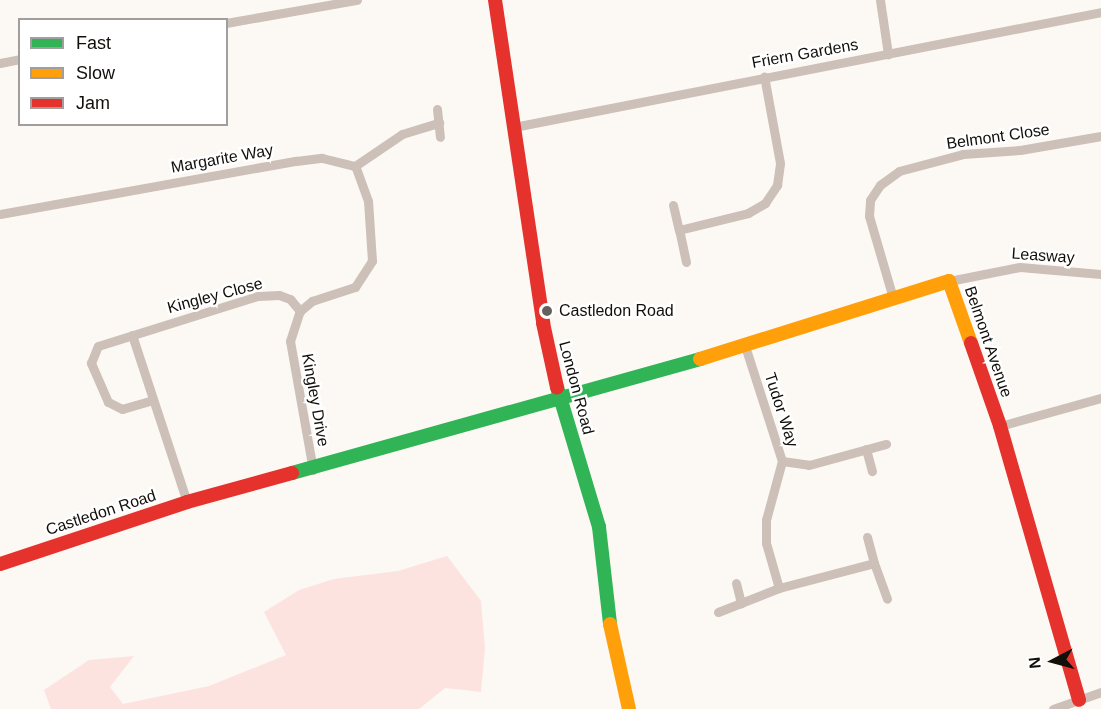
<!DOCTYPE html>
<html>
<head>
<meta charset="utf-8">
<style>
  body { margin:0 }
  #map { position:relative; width:1101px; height:709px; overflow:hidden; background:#fcf8f4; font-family:Helvetica,sans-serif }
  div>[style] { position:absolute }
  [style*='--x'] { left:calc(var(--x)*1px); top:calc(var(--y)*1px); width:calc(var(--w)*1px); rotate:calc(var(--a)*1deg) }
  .green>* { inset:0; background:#fde3df }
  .street>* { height:9px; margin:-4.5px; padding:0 4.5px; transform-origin:4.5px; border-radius:4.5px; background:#ccc0b8 }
  .fast>* { height:14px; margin:-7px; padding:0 7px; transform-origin:7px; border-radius:7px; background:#30b455 }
  .slow>* { height:14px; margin:-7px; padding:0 7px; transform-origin:7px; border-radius:7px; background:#ff9f0a }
  .jam>* { height:14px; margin:-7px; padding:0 7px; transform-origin:7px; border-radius:7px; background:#e5322d }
  .dots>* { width:16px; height:16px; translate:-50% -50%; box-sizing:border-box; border:3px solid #fff; border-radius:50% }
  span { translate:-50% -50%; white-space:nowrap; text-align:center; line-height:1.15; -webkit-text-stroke:5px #fff; paint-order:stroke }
  .street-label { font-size:16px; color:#120f0a }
  .poi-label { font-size:16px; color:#120f0a }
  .left { translate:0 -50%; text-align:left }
  .legend { position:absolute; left:18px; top:18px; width:210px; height:108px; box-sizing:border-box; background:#fff; border:2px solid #a09f9d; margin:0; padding:8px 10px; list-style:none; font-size:18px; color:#120f0a }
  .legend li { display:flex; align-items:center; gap:12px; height:30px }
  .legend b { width:30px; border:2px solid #a09f9d }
  .north { position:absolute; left:1023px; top:631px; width:60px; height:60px; -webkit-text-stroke:4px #fff; paint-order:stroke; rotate:264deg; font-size:16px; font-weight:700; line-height:24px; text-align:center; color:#120f0a }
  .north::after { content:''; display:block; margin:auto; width:21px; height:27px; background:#120f0a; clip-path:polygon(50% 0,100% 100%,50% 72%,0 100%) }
</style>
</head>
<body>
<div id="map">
  <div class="green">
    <i style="clip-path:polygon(447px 556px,481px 601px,485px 648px,481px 692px,445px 688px,419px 709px,51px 709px,44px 690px,89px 660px,134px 656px,110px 687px,123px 704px,209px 686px,286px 655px,264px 612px,299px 590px,334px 579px,398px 571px)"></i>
  </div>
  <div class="street">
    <i style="--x:880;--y:0;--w:55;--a:81.6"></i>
    <i style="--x:226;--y:23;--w:133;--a:-10"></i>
    <i style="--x:0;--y:63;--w:20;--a:-11"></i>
    <i style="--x:437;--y:109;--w:28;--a:84"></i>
    <i style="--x:514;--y:127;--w:598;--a:-11.08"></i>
    <i style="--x:355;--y:166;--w:57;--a:-34.2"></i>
    <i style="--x:402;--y:134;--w:39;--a:-17"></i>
    <i style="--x:673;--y:205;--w:26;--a:77"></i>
    <i style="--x:0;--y:214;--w:301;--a:-10.2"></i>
    <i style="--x:296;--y:161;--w:26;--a:-7"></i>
    <i style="--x:322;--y:158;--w:34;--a:14"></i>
    <i style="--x:686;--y:262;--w:33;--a:-102"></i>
    <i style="--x:679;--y:230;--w:71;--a:-13.8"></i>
    <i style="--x:748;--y:213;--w:20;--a:-30"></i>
    <i style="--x:765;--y:203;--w:22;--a:-56"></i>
    <i style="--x:777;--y:185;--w:22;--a:-82"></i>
    <i style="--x:780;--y:163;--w:88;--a:-100.4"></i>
    <i style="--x:949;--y:281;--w:72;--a:-11.2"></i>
    <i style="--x:1020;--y:267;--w:81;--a:4.9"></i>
    <i style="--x:893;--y:298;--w:85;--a:-106.3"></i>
    <i style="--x:869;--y:216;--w:16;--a:-86"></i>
    <i style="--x:870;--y:200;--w:18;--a:-56"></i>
    <i style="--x:880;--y:185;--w:24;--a:-36"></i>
    <i style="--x:899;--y:171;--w:66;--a:-14.9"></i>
    <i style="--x:963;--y:154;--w:57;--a:-4"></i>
    <i style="--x:1020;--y:150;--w:82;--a:-9.8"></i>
    <i style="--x:132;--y:335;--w:176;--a:71.8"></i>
    <i style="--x:745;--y:346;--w:121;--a:72.2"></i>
    <i style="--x:782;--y:461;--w:61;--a:105.2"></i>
    <i style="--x:766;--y:520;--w:23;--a:90"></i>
    <i style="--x:766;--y:543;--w:47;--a:73.9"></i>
    <i style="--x:153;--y:400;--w:32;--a:164"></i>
    <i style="--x:122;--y:409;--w:16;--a:-153"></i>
    <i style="--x:108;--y:402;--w:43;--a:-113.6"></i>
    <i style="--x:91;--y:363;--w:18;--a:-68"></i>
    <i style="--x:98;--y:346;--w:168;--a:-17.4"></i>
    <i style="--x:258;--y:296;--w:21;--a:-3"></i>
    <i style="--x:279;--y:295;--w:12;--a:20"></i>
    <i style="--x:290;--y:299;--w:16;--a:50"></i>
    <i style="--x:1000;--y:426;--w:105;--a:-15.5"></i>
    <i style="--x:866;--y:449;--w:23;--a:75"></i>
    <i style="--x:782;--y:461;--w:27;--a:8"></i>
    <i style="--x:809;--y:465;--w:80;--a:-15.3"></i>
    <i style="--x:313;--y:470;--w:131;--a:-100.1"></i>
    <i style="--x:290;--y:341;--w:32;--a:-72"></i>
    <i style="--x:300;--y:311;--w:16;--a:-40"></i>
    <i style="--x:312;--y:301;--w:45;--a:-18"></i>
    <i style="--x:355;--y:287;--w:31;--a:-57"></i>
    <i style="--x:372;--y:261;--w:60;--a:-93.8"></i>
    <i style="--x:368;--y:201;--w:37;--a:-110"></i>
    <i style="--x:874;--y:563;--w:38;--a:70"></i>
    <i style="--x:736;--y:583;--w:21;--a:76"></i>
    <i style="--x:718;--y:612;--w:66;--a:-21.5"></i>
    <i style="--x:779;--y:588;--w:98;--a:-14.7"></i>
    <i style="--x:874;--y:563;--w:27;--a:-105"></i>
    <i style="--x:1053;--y:709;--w:51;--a:-19.5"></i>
  </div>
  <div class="fast">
    <i style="--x:557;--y:387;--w:146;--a:73.3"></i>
    <i style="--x:599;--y:527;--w:98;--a:83.5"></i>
    <i style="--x:292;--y:473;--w:424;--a:-15.6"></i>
  </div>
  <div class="slow">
    <i style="--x:700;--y:359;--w:261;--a:-17.4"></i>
    <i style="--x:949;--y:281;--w:66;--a:70.5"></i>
    <i style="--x:610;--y:624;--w:87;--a:77.4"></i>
  </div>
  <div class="jam">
    <i style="--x:495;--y:0;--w:327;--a:81.5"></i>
    <i style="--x:543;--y:323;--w:66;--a:77.7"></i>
    <i style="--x:971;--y:343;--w:88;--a:70.7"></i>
    <i style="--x:1000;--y:426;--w:285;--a:73.9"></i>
    <i style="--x:0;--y:564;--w:197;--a:-18.3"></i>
    <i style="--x:187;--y:502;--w:109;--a:-15.4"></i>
  </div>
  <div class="dots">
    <i style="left:547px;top:311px;background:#64615c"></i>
  </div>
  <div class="street-label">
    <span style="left:805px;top:54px;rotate:-10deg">Friern Gardens</span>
    <span style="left:998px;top:137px;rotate:-8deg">Belmont Close</span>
    <span style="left:222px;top:159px;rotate:-10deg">Margarite Way</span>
    <span style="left:1043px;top:256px;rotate:4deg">Leasway</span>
    <span style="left:215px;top:296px;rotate:-15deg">Kingley Close</span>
    <span style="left:988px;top:342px;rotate:71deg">Belmont Avenue</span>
    <span style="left:576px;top:388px;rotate:75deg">London Road</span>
    <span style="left:315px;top:400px;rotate:80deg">Kingley Drive</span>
    <span style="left:781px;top:410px;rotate:72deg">Tudor Way</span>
    <span style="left:101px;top:513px;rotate:-18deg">Castledon Road</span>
  </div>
  <div class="poi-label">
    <span class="left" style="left:559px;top:311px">Castledon Road</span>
  </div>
  <ul class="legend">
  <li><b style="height:8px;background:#30b455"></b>Fast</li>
  <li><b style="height:8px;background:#ff9f0a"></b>Slow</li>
  <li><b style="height:8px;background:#e5322d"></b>Jam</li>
  </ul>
  <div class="north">N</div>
</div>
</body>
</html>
